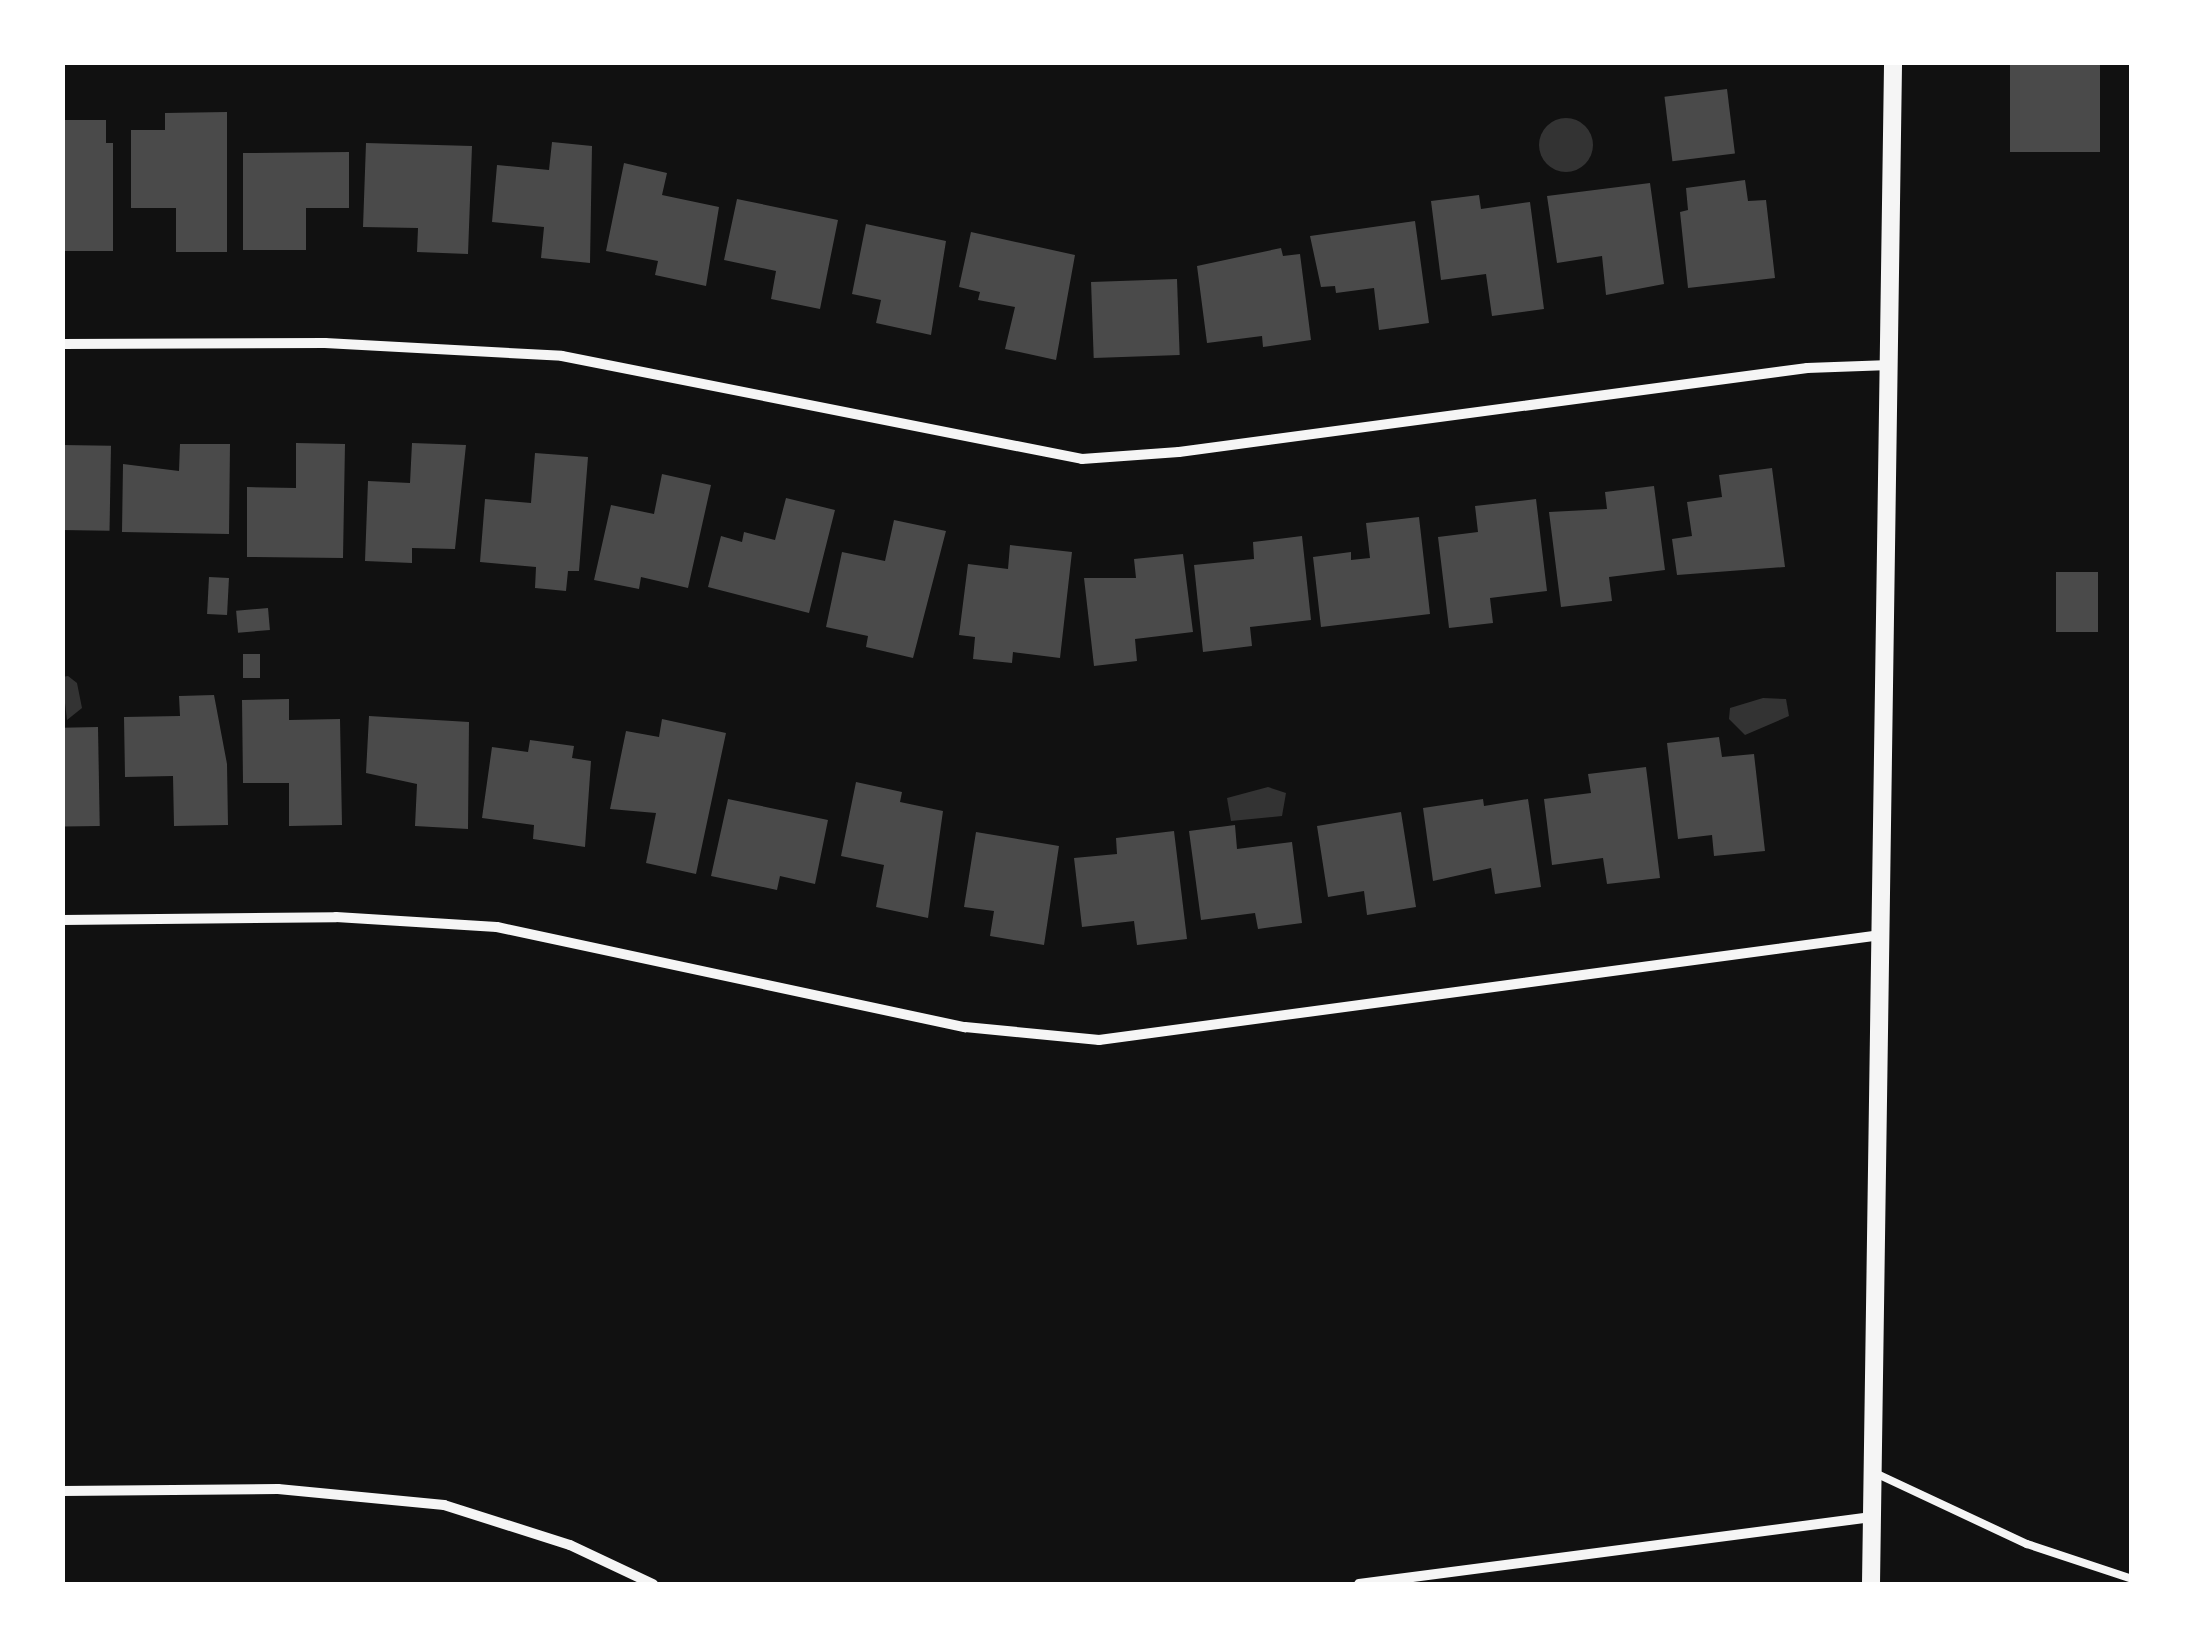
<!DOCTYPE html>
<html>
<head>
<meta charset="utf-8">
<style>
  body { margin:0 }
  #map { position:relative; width:2194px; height:1647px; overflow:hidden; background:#111; font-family:"Crimson Pro",serif }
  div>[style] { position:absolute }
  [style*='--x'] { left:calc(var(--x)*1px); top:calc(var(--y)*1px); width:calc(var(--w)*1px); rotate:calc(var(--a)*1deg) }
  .water>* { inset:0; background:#333 }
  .round { border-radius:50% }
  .building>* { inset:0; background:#4a4a4a; transform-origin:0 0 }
  .service>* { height:8px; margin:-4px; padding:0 4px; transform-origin:4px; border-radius:4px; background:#f5f5f5 }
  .minor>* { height:10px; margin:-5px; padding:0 5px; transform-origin:5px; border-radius:5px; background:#f5f5f5 }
  .tertiary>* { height:18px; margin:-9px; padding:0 9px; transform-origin:9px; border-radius:9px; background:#f5f5f5 }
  span { translate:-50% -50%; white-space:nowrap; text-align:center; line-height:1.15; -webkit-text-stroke:8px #fff; paint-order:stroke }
  .frame { position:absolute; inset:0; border:65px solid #fff; pointer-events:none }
</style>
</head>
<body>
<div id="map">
  <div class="water">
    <i class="round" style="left:1539px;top:118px;width:54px;height:54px"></i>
    <i style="clip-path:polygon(68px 676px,77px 683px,82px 708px,67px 720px,62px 677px)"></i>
    <i style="clip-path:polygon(1763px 698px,1786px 699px,1789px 716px,1745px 735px,1729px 719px,1730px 708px)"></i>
    <i style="clip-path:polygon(1268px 787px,1286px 793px,1282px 816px,1231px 821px,1227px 798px)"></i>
  </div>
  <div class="building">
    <i style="left:2010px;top:62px;width:90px;height:90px"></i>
    <i style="left:1727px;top:89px;width:65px;height:63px;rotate:83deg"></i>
    <i style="clip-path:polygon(227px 112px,227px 252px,176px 252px,176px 208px,131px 208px,131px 130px,165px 130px,165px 113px)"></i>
    <i style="clip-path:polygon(64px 120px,106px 120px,106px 143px,113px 143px,113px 251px,62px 251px)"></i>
    <i style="clip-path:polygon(552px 142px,592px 146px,590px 263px,541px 258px,544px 227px,492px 222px,497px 165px,549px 170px)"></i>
    <i style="clip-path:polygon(366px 143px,472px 146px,468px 254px,417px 252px,418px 228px,363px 227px)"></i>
    <i style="clip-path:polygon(349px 152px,349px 208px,306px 208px,306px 250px,243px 250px,243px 153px)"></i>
    <i style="clip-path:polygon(624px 163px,667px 173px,662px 195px,719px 207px,706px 286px,655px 275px,658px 261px,606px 251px)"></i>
    <i style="clip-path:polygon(1745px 180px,1748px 201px,1766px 200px,1775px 278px,1688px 288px,1680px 212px,1688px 210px,1686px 188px)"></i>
    <i style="clip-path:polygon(1650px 183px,1664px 284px,1606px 295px,1602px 256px,1557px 263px,1547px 196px)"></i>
    <i style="clip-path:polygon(1479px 195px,1481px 209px,1530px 202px,1544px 309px,1492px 316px,1486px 274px,1441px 280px,1431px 201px)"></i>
    <i style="clip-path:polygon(737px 199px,838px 220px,820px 309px,771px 299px,776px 271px,724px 260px)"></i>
    <i style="clip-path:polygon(1415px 221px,1429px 323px,1379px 330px,1374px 288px,1336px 293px,1335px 286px,1321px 287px,1310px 236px)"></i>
    <i style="clip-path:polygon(866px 224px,946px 241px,931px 335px,876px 323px,881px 300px,852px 294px)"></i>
    <i style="clip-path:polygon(971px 232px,1075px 255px,1056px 360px,1005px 349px,1015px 307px,978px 300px,980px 292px,959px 287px)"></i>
    <i style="clip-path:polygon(1281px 248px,1283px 256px,1300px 254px,1311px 340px,1263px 347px,1262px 336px,1207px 343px,1197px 266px)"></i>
    <i style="left:1177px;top:279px;width:76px;height:86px;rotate:88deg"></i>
    <i style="clip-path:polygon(296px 443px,345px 444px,343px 558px,247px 557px,247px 487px,296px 488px)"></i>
    <i style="clip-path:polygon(412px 443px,466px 445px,455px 549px,412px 548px,412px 563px,365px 561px,368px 481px,410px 483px)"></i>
    <i style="clip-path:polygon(180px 444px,230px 444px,229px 534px,122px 532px,123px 464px,179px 471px)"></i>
    <i style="left:62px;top:445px;width:49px;height:85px;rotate:1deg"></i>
    <i style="clip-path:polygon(535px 453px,588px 457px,579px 571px,568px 571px,566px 591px,535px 588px,536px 567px,480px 562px,485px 499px,531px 503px)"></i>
    <i style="clip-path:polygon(1772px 468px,1785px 567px,1677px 575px,1672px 539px,1692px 536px,1687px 502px,1722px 497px,1719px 475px)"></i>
    <i style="clip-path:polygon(662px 474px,711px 485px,688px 588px,641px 577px,639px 589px,594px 580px,611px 505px,654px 514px)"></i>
    <i style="clip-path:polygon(1654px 486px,1665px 570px,1609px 577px,1612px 601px,1561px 607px,1549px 512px,1607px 509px,1605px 492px)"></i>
    <i style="clip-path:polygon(786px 498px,835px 510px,809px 613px,708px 587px,721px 536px,742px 542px,744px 532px,775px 540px)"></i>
    <i style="clip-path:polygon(1536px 499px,1547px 591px,1490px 598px,1493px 623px,1449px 628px,1438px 537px,1478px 532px,1475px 506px)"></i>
    <i style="clip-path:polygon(1419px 517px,1430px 614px,1321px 627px,1313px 557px,1351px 552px,1351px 560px,1370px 558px,1366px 523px)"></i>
    <i style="clip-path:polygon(894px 520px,946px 531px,913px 658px,866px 647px,868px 636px,826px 627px,842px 552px,885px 561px)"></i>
    <i style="clip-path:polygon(1302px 536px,1311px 620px,1250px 627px,1252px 646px,1203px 652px,1194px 565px,1254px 559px,1253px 542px)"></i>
    <i style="clip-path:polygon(1010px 545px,1072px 552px,1060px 658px,1013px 652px,1012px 663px,973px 659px,975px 637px,959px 635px,968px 564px,1008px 569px)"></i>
    <i style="clip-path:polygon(1183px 554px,1193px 632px,1135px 639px,1137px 661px,1094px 666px,1084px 578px,1136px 578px,1134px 559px)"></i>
    <i style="left:2056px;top:572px;width:42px;height:60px"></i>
    <i style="left:209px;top:577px;width:20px;height:37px;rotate:3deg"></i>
    <i style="left:268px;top:608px;width:22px;height:32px;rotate:85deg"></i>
    <i style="left:260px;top:654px;width:24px;height:17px;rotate:90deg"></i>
    <i style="clip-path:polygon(214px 695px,227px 764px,228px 825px,174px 826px,173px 776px,125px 777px,124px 717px,180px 716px,179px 696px)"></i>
    <i style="clip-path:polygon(289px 699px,289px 720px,340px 719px,342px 825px,289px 826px,289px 783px,243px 783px,242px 700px)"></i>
    <i style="clip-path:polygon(369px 716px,469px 722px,468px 829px,415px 826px,417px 784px,366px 773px)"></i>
    <i style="clip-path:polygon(662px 719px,726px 733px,696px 874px,646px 863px,656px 813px,610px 809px,626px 731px,659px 737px)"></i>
    <i style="left:98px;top:727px;width:99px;height:36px;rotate:89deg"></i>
    <i style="clip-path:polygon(1719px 737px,1722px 757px,1754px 754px,1765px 851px,1714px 856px,1712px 835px,1678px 839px,1667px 743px)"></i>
    <i style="clip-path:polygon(530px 740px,574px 746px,572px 758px,591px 761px,585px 847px,533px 839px,534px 825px,482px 818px,492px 747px,528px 752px)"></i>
    <i style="clip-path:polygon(1646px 767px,1660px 878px,1607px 884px,1603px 858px,1552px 865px,1544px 799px,1591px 793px,1588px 774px)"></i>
    <i style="clip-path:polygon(856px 782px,902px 792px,900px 802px,943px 811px,928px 918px,876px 907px,884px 865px,841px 856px)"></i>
    <i style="clip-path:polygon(728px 799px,828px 820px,815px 884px,780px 876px,777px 890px,711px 876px)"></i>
    <i style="clip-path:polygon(1483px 799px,1484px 806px,1528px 799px,1541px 887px,1495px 894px,1491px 868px,1433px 881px,1423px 808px)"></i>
    <i style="clip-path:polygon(1401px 812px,1416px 907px,1367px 915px,1364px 891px,1328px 897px,1317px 826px)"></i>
    <i style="clip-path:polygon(1235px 825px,1237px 849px,1292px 842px,1302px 923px,1258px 929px,1255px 913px,1201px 920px,1189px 831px)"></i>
    <i style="clip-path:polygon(1174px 831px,1187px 939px,1137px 945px,1134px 921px,1082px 927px,1074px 858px,1117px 854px,1116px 838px)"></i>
    <i style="clip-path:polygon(976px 832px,1059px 846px,1044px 945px,990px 936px,994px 911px,964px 907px)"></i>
  </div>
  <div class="service">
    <i style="--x:1873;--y:1472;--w:170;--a:25.1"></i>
    <i style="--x:2027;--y:1544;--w:111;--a:18.4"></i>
  </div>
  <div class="minor">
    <i style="--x:62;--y:344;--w:263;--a:-0.2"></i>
    <i style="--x:325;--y:343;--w:237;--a:3.1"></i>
    <i style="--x:562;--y:356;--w:530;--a:11.2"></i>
    <i style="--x:1082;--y:459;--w:97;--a:-4.1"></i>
    <i style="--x:1179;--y:452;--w:634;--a:-7.62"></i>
    <i style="--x:1807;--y:368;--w:83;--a:-2.1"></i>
    <i style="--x:62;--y:920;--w:274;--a:-0.6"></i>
    <i style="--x:336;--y:917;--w:161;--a:3.6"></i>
    <i style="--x:497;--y:927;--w:479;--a:12.1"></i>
    <i style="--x:965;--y:1027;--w:135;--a:5.5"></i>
    <i style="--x:1099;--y:1040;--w:789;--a:-7.65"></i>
    <i style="--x:62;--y:1491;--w:216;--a:-0.5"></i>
    <i style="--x:278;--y:1489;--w:167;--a:5.5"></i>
    <i style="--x:444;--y:1505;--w:132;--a:17.6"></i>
    <i style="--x:570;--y:1545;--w:92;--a:25.2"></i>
    <i style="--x:1359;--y:1584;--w:517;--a:-7.44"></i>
  </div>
  <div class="tertiary">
    <i style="--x:1871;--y:1584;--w:1522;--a:-89.17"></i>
  </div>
  <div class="frame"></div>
</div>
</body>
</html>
